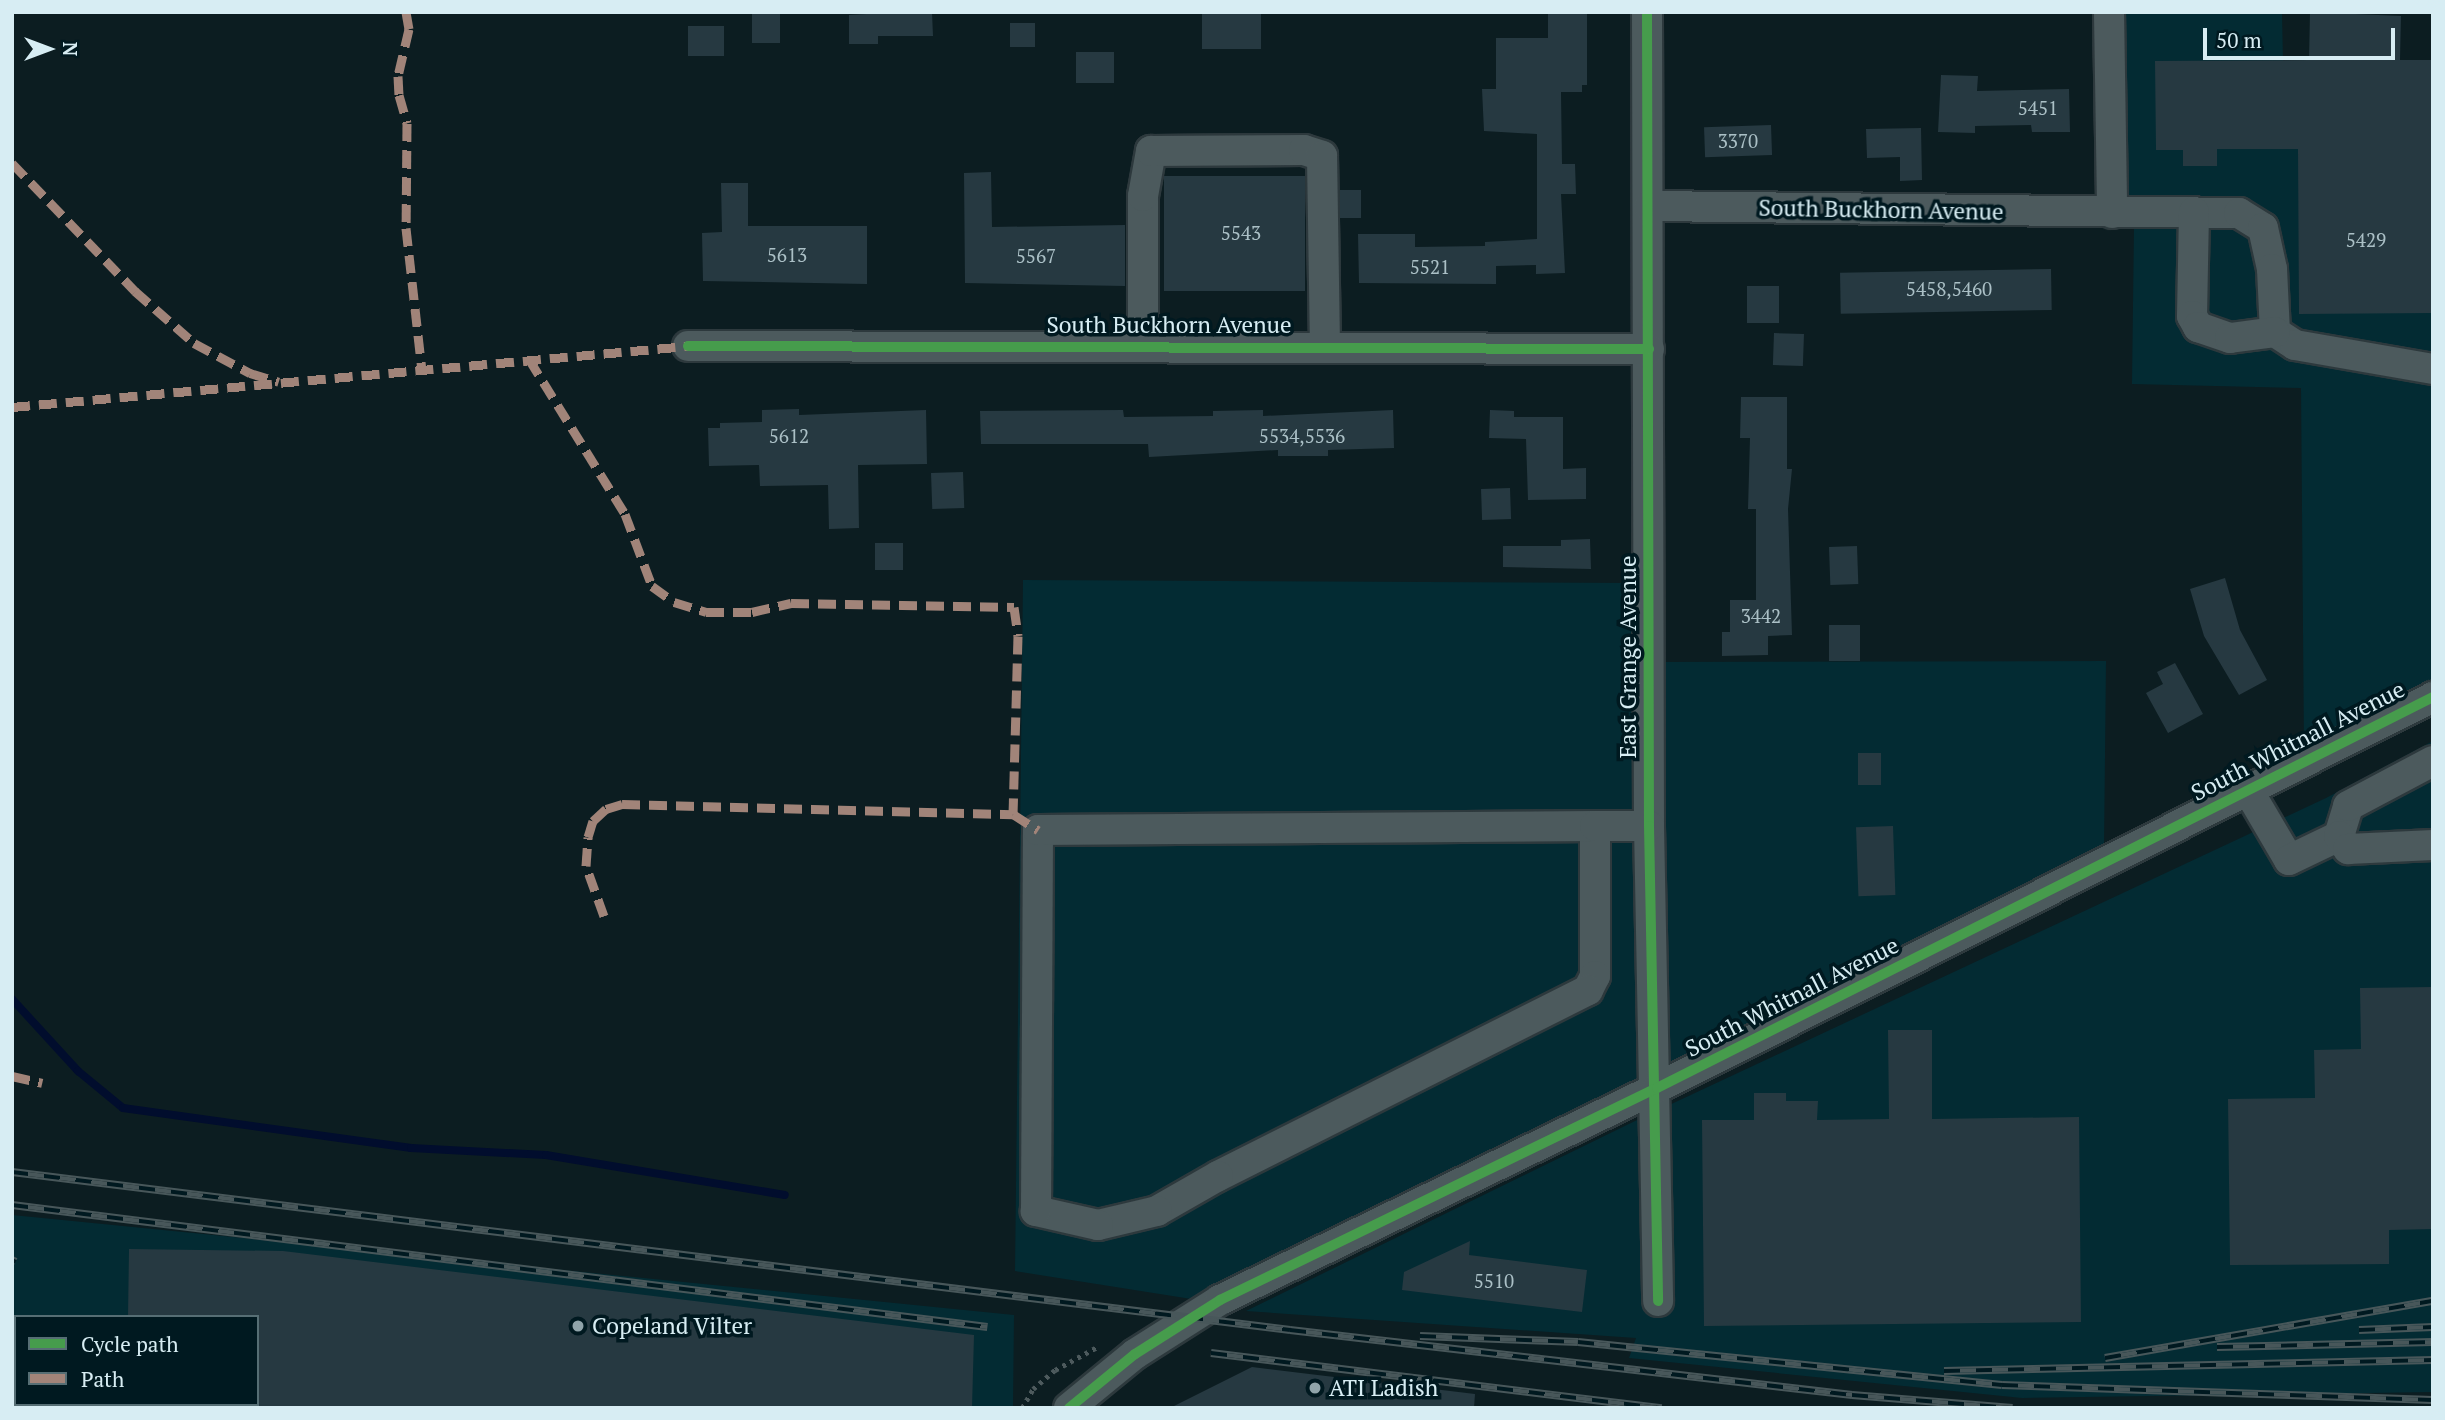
<!DOCTYPE html>
<html>
<head>
<meta charset="utf-8">
<style>
  body { margin:0 }
  #map { position:relative; width:2445px; height:1420px; overflow:hidden; background:#0c1d21; font-family:"PT Serif",serif }
  div>[style] { position:absolute }
  [style*='--x'] { left:calc(var(--x)*1px); top:calc(var(--y)*1px); width:calc(var(--w)*1px); rotate:calc(var(--a)*1deg) }
  .built>* { inset:0; background:#032b33 }
  .stream>* { height:8px; margin:-4px; padding:0 4px; transform-origin:4px; border-radius:4px; background:#010d2d }
  .building>* { inset:0; background:#263941; transform-origin:0 0 }
  .path>* { height:4.5px; margin-top:-2.25px; transform-origin:0; background:repeating-linear-gradient(90deg,#4d5a5d 0 3.5px,transparent 0 8.5px) }
  .roads { filter:drop-shadow(2px 0 #2d393d) drop-shadow(-2px 0 #2d393d) drop-shadow(0 2px #2d393d) drop-shadow(0 -2px #2d393d) }
  .minor>* { height:30px; margin:-15px; padding:0 15px; transform-origin:15px; border-radius:15px; background:#4c5a5d }
  .rail>* { height:8px; margin-top:-4px; transform-origin:0; background:repeating-linear-gradient(90deg,#001920 0 16px,#48575a 0 32px); box-sizing:border-box; border-block:2px solid #48575a }
  .quiet>* { height:9px; margin-top:-4.5px; transform-origin:0; background:repeating-linear-gradient(90deg,#a18479 0 18px,transparent 0 27px) }
  .cycleway>* { height:10px; margin:-5px; padding:0 5px; transform-origin:5px; border-radius:5px; background:#469c4c }
  .dots>* { width:19px; height:19px; translate:-50% -50%; box-sizing:border-box; border:4px solid #001920; border-radius:50% }
  span { translate:-50% -50%; white-space:nowrap; text-align:center; line-height:1.15; -webkit-text-stroke:7px #001920; paint-order:stroke }
  .number-label { font-size:19px; color:#abc0c6 }
  .number-label span { -webkit-text-stroke-width:0 }
  .street-label { font-size:23px; color:#d7edf3 }
  .poi-label { font-size:23px; color:#d7edf3 }
  .left { translate:0 -50%; text-align:left }
  .frame { position:absolute; inset:0; border:14px solid #d7edf3; pointer-events:none }
  .legend { position:absolute; left:14px; top:1315px; width:245px; height:91px; box-sizing:border-box; background:#001920; border:2px solid #566e74; margin:0; padding:9px 12px; list-style:none; font-size:21px; color:#d7edf3 }
  .legend li { display:flex; align-items:center; gap:14px; height:35px }
  .legend b { width:35px; border:2px solid #566e74 }
  .north { position:absolute; left:14px; top:14px; width:70px; height:70px; -webkit-text-stroke:5px #001920; paint-order:stroke; rotate:90deg; font-size:19px; font-weight:700; line-height:28px; text-align:center; color:#d7edf3 }
  .north::after { content:''; display:block; margin:auto; width:24px; height:32px; background:#d7edf3; clip-path:polygon(50% 0,100% 100%,50% 72%,0 100%) }
  .scale { position:absolute; left:2203px; top:28px; width:192px; height:32px; box-sizing:border-box; border:4px solid #d7edf3; border-top:0; padding-left:9px; font-size:21px; line-height:24px; white-space:nowrap; color:#d7edf3; -webkit-text-stroke:5px #001920; paint-order:stroke }
</style>
</head>
<body>
<div id="map">
  <div class="built">
    <i style="clip-path:polygon(2124px 12px,2282px 12px,2283px 61px,2433px 61px,2433px 683px,2304px 750px,2301px 388px,2132px 384px,2134px 225px,2124px 225px)"></i>
    <i style="clip-path:polygon(1023px 580px,1634px 583px,1637px 662px,2106px 661px,2104px 850px,1204px 1301px,1015px 1271px)"></i>
    <i style="clip-path:polygon(2433px 741px,2433px 1392px,2022px 1398px,1629px 1358px,1636px 1338px,1246px 1311px,1635px 1121px,2326px 798px)"></i>
    <i style="clip-path:polygon(evenodd,12px 1215px,1014px 1315px,1013px 1408px,12px 1408px,12px 1215px,16px 1317px,257px 1317px,257px 1404px,16px 1404px,16px 1317px)"></i>
  </div>
  <div class="stream">
    <i style="--x:12;--y:999;--w:98;--a:47.5"></i>
    <i style="--x:78;--y:1071;--w:58;--a:39.4"></i>
    <i style="--x:123;--y:1108;--w:291;--a:7.9"></i>
    <i style="--x:411;--y:1148;--w:135;--a:3"></i>
    <i style="--x:546;--y:1155;--w:242;--a:9.5"></i>
  </div>
  <div class="building">
    <i style="left:752px;top:12px;width:28px;height:31px"></i>
    <i style="clip-path:polygon(901px 12px,932px 12px,933px 36px,878px 36px,878px 44px,849px 44px,849px 15px)"></i>
    <i style="left:1202px;top:12px;width:59px;height:37px"></i>
    <i style="clip-path:polygon(1548px 12px,1587px 12px,1587px 85px,1582px 85px,1582px 92px,1561px 92px,1562px 164px,1575px 164px,1576px 194px,1561px 194px,1565px 273px,1536px 274px,1536px 265px,1496px 266px,1496px 284px,1359px 283px,1358px 234px,1415px 234px,1415px 247px,1485px 246px,1485px 242px,1537px 239px,1537px 134px,1484px 131px,1482px 89px,1496px 89px,1496px 38px,1548px 38px)"></i>
    <i style="clip-path:polygon(2310px 12px,2401px 16px,2400px 60px,2433px 60px,2433px 313px,2299px 314px,2298px 149px,2217px 149px,2217px 166px,2183px 166px,2183px 150px,2156px 150px,2155px 61px,2309px 60px)"></i>
    <i style="left:1010px;top:23px;width:25px;height:24px"></i>
    <i style="left:688px;top:26px;width:36px;height:30px"></i>
    <i style="left:1076px;top:52px;width:38px;height:31px"></i>
    <i style="clip-path:polygon(1941px 75px,1978px 76px,1977px 91px,2069px 89px,2070px 132px,2032px 132px,2031px 125px,1975px 126px,1975px 133px,1938px 132px)"></i>
    <i style="left:1771px;top:125px;width:30px;height:67px;rotate:88deg"></i>
    <i style="clip-path:polygon(1921px 128px,1922px 180px,1900px 181px,1900px 157px,1867px 158px,1866px 129px)"></i>
    <i style="clip-path:polygon(991px 172px,992px 227px,1125px 225px,1125px 286px,965px 283px,964px 173px)"></i>
    <i style="left:1164px;top:176px;width:141px;height:115px"></i>
    <i style="clip-path:polygon(721px 183px,748px 183px,748px 226px,867px 226px,867px 284px,703px 281px,702px 233px,722px 232px)"></i>
    <i style="left:1340px;top:190px;width:21px;height:28px"></i>
    <i style="left:2051px;top:269px;width:41px;height:211px;rotate:89deg"></i>
    <i style="left:1747px;top:286px;width:32px;height:37px"></i>
    <i style="left:1774px;top:333px;width:30px;height:32px;rotate:2deg"></i>
    <i style="clip-path:polygon(1741px 397px,1787px 397px,1787px 469px,1792px 469px,1788px 509px,1792px 635px,1768px 636px,1768px 655px,1722px 656px,1722px 632px,1730px 632px,1730px 600px,1756px 600px,1756px 509px,1748px 509px,1750px 438px,1740px 438px)"></i>
    <i style="clip-path:polygon(799px 409px,799px 415px,926px 410px,927px 464px,858px 465px,859px 528px,829px 529px,828px 485px,760px 486px,759px 465px,709px 466px,708px 428px,720px 428px,720px 423px,762px 422px,762px 410px)"></i>
    <i style="clip-path:polygon(1123px 410px,1124px 417px,1213px 416px,1213px 411px,1263px 410px,1263px 416px,1393px 410px,1394px 448px,1328px 450px,1328px 456px,1278px 456px,1278px 450px,1149px 457px,1148px 444px,981px 444px,980px 411px)"></i>
    <i style="clip-path:polygon(1490px 410px,1514px 411px,1514px 417px,1563px 417px,1563px 469px,1586px 468px,1586px 499px,1528px 500px,1526px 439px,1489px 438px)"></i>
    <i style="left:963px;top:472px;width:36px;height:32px;rotate:88deg"></i>
    <i style="left:1510px;top:488px;width:31px;height:29px;rotate:88deg"></i>
    <i style="clip-path:polygon(1590px 539px,1591px 569px,1503px 567px,1503px 546px,1561px 546px,1561px 540px)"></i>
    <i style="left:875px;top:543px;width:28px;height:27px"></i>
    <i style="left:1857px;top:546px;width:38px;height:28px;rotate:88deg"></i>
    <i style="clip-path:polygon(2225px 578px,2240px 630px,2267px 680px,2239px 695px,2204px 636px,2190px 589px)"></i>
    <i style="left:1829px;top:625px;width:31px;height:36px"></i>
    <i style="clip-path:polygon(2175px 663px,2203px 714px,2168px 733px,2146px 693px,2163px 684px,2157px 672px)"></i>
    <i style="left:1858px;top:753px;width:23px;height:32px"></i>
    <i style="left:1893px;top:826px;width:69px;height:37px;rotate:88deg"></i>
    <i style="clip-path:polygon(2433px 987px,2433px 1229px,2389px 1230px,2389px 1264px,2230px 1265px,2228px 1099px,2315px 1098px,2314px 1050px,2361px 1049px,2360px 988px)"></i>
    <i style="clip-path:polygon(1888px 1030px,1932px 1030px,1932px 1119px,2079px 1117px,2081px 1322px,1704px 1326px,1702px 1120px,1754px 1120px,1754px 1093px,1786px 1093px,1786px 1101px,1818px 1101px,1817px 1120px,1889px 1119px)"></i>
    <i style="clip-path:polygon(1470px 1241px,1469px 1255px,1587px 1270px,1582px 1312px,1402px 1290px,1404px 1272px)"></i>
    <i style="clip-path:polygon(129px 1249px,283px 1251px,974px 1335px,972px 1408px,257px 1408px,257px 1317px,128px 1317px)"></i>
    <i style="clip-path:polygon(1252px 1367px,1475px 1394px,1474px 1408px,1170px 1408px)"></i>
  </div>
  <div class="path">
    <i style="--x:1022;--y:1408;--w:22;--a:-60"></i>
    <i style="--x:1033;--y:1389;--w:29;--a:-41"></i>
    <i style="--x:1055;--y:1370;--w:50;--a:-28.6"></i>
  </div>
  <div class="roads">
    <div class="minor">
      <i style="--x:1647;--y:12;--w:814;--a:89.86"></i>
      <i style="--x:1649;--y:826;--w:475;--a:88.9"></i>
      <i style="--x:2109;--y:12;--w:201;--a:89.1"></i>
      <i style="--x:1649;--y:206;--w:590;--a:0.68"></i>
      <i style="--x:2239;--y:213;--w:28;--a:32"></i>
      <i style="--x:2263;--y:228;--w:42;--a:77.6"></i>
      <i style="--x:2272;--y:269;--w:63;--a:87.3"></i>
      <i style="--x:2275;--y:332;--w:24;--a:33"></i>
      <i style="--x:2295;--y:345;--w:140;--a:9.9"></i>
      <i style="--x:2194;--y:212;--w:104;--a:91.1"></i>
      <i style="--x:2192;--y:316;--w:13;--a:61"></i>
      <i style="--x:2198;--y:327;--w:34;--a:19"></i>
      <i style="--x:2230;--y:338;--w:45;--a:-7.6"></i>
      <i style="--x:1143;--y:345;--w:149;--a:-90"></i>
      <i style="--x:1143;--y:196;--w:46;--a:-79.9"></i>
      <i style="--x:1151;--y:151;--w:153;--a:-0.4"></i>
      <i style="--x:1304;--y:150;--w:19;--a:18"></i>
      <i style="--x:1322;--y:156;--w:190;--a:89.1"></i>
      <i style="--x:688;--y:346;--w:961;--a:0.18"></i>
      <i style="--x:2248;--y:790;--w:81;--a:59.6"></i>
      <i style="--x:2289;--y:860;--w:55;--a:-25.6"></i>
      <i style="--x:2339;--y:836;--w:31;--a:-73"></i>
      <i style="--x:2348;--y:806;--w:96;--a:-27.9"></i>
      <i style="--x:1595;--y:826;--w:150;--a:90"></i>
      <i style="--x:1595;--y:976;--w:16;--a:117"></i>
      <i style="--x:1588;--y:990;--w:414;--a:153.3"></i>
      <i style="--x:1218;--y:1176;--w:70;--a:150.2"></i>
      <i style="--x:1157;--y:1211;--w:61;--a:166.7"></i>
      <i style="--x:1098;--y:1225;--w:64;--a:-167.3"></i>
      <i style="--x:1036;--y:1211;--w:381;--a:-89.7"></i>
      <i style="--x:1038;--y:830;--w:557;--a:-0.41"></i>
      <i style="--x:1595;--y:826;--w:54;--a:0"></i>
      <i style="--x:2339;--y:836;--w:16;--a:55"></i>
      <i style="--x:2348;--y:849;--w:85;--a:-2.7"></i>
      <i style="--x:1069;--y:1408;--w:85;--a:-39.3"></i>
      <i style="--x:1135;--y:1354;--w:101;--a:-32.4"></i>
      <i style="--x:1220;--y:1300;--w:486;--a:-25.9"></i>
      <i style="--x:1657;--y:1088;--w:869;--a:-26.74"></i>
    </div>
  </div>
  <div class="rail">
    <i style="--x:12;--y:1172;--w:1288;--a:7.05"></i>
    <i style="--x:1290;--y:1330;--w:566;--a:6.6"></i>
    <i style="--x:1852;--y:1395;--w:161;--a:4.6"></i>
    <i style="--x:12;--y:1205;--w:983;--a:7.13"></i>
    <i style="--x:12;--y:1260;--w:4;--a:27"></i>
    <i style="--x:2359;--y:1330;--w:74;--a:-2.3"></i>
    <i style="--x:1420;--y:1336;--w:158;--a:2.2"></i>
    <i style="--x:1578;--y:1342;--w:426;--a:5.8"></i>
    <i style="--x:2002;--y:1385;--w:431;--a:2"></i>
    <i style="--x:2217;--y:1347;--w:216;--a:-1.3"></i>
    <i style="--x:1211;--y:1353;--w:454;--a:7"></i>
    <i style="--x:2105;--y:1358;--w:333;--a:-9.9"></i>
    <i style="--x:1944;--y:1371;--w:489;--a:-1.3"></i>
  </div>
  <div class="quiet">
    <i style="--x:406;--y:12;--w:17;--a:80"></i>
    <i style="--x:409;--y:29;--w:48;--a:103.2"></i>
    <i style="--x:398;--y:76;--w:19;--a:87"></i>
    <i style="--x:399;--y:95;--w:29;--a:74"></i>
    <i style="--x:407;--y:123;--w:105;--a:90.5"></i>
    <i style="--x:406;--y:228;--w:144;--a:83.6"></i>
    <i style="--x:12;--y:163;--w:178;--a:46.1"></i>
    <i style="--x:135;--y:291;--w:79;--a:41.4"></i>
    <i style="--x:194;--y:343;--w:64;--a:28.2"></i>
    <i style="--x:250;--y:373;--w:30;--a:17"></i>
    <i style="--x:529;--y:359;--w:182;--a:58.2"></i>
    <i style="--x:625;--y:514;--w:77;--a:69.4"></i>
    <i style="--x:652;--y:586;--w:27;--a:36"></i>
    <i style="--x:674;--y:602;--w:34;--a:17"></i>
    <i style="--x:706;--y:612;--w:46;--a:0"></i>
    <i style="--x:752;--y:612;--w:40;--a:-13"></i>
    <i style="--x:791;--y:603;--w:223;--a:1"></i>
    <i style="--x:1014;--y:607;--w:29;--a:82"></i>
    <i style="--x:1018;--y:636;--w:178;--a:91.6"></i>
    <i style="--x:12;--y:407;--w:679;--a:-5.16"></i>
    <i style="--x:604;--y:916;--w:53;--a:-109.8"></i>
    <i style="--x:586;--y:866;--w:29;--a:-86"></i>
    <i style="--x:588;--y:837;--w:17;--a:-73"></i>
    <i style="--x:593;--y:821;--w:18;--a:-43"></i>
    <i style="--x:606;--y:809;--w:17;--a:-17"></i>
    <i style="--x:622;--y:804;--w:391;--a:1.5"></i>
    <i style="--x:1013;--y:814;--w:30;--a:33"></i>
    <i style="--x:12;--y:1076;--w:31;--a:13"></i>
  </div>
  <div class="cycleway">
    <i style="--x:1647;--y:12;--w:814;--a:89.86"></i>
    <i style="--x:1649;--y:826;--w:475;--a:88.9"></i>
    <i style="--x:688;--y:346;--w:961;--a:0.18"></i>
    <i style="--x:1069;--y:1408;--w:85;--a:-39.3"></i>
    <i style="--x:1135;--y:1354;--w:101;--a:-32.4"></i>
    <i style="--x:1220;--y:1300;--w:486;--a:-25.9"></i>
    <i style="--x:1657;--y:1088;--w:869;--a:-26.74"></i>
  </div>
  <div class="dots">
    <i style="left:578px;top:1326px;background:#90a4aa"></i>
    <i style="left:1315px;top:1388px;background:#90a4aa"></i>
  </div>
  <div class="number-label">
    <span style="left:2038px;top:108px">5451</span>
    <span style="left:1738px;top:141px">3370</span>
    <span style="left:1241px;top:233px">5543</span>
    <span style="left:2366px;top:240px">5429</span>
    <span style="left:787px;top:255px">5613</span>
    <span style="left:1036px;top:256px">5567</span>
    <span style="left:1430px;top:267px">5521</span>
    <span style="left:1949px;top:289px">5458,5460</span>
    <span style="left:789px;top:436px">5612</span>
    <span style="left:1302px;top:436px">5534,5536</span>
    <span style="left:1761px;top:616px">3442</span>
    <span style="left:1494px;top:1281px">5510</span>
  </div>
  <div class="street-label">
    <span style="left:1881px;top:210px;rotate:1deg">South Buckhorn Avenue</span>
    <span style="left:1169px;top:325px">South Buckhorn Avenue</span>
    <span style="left:1628px;top:657px;rotate:-90deg">East Grange Avenue</span>
    <span style="left:2298px;top:741px;rotate:-27deg">South Whitnall Avenue</span>
    <span style="left:1792px;top:997px;rotate:-27deg">South Whitnall Avenue</span>
  </div>
  <div class="poi-label">
    <span class="left" style="left:592px;top:1326px">Copeland Vilter</span>
    <span class="left" style="left:1329px;top:1388px">ATI Ladish</span>
  </div>
  <div class="frame"></div>
  <ul class="legend">
  <li><b style="height:9px;background:#469c4c"></b>Cycle path</li>
  <li><b style="height:9px;background:#a18479"></b>Path</li>
  </ul>
  <div class="north">N</div>
  <div class="scale">50 m</div>
</div>
</body>
</html>
